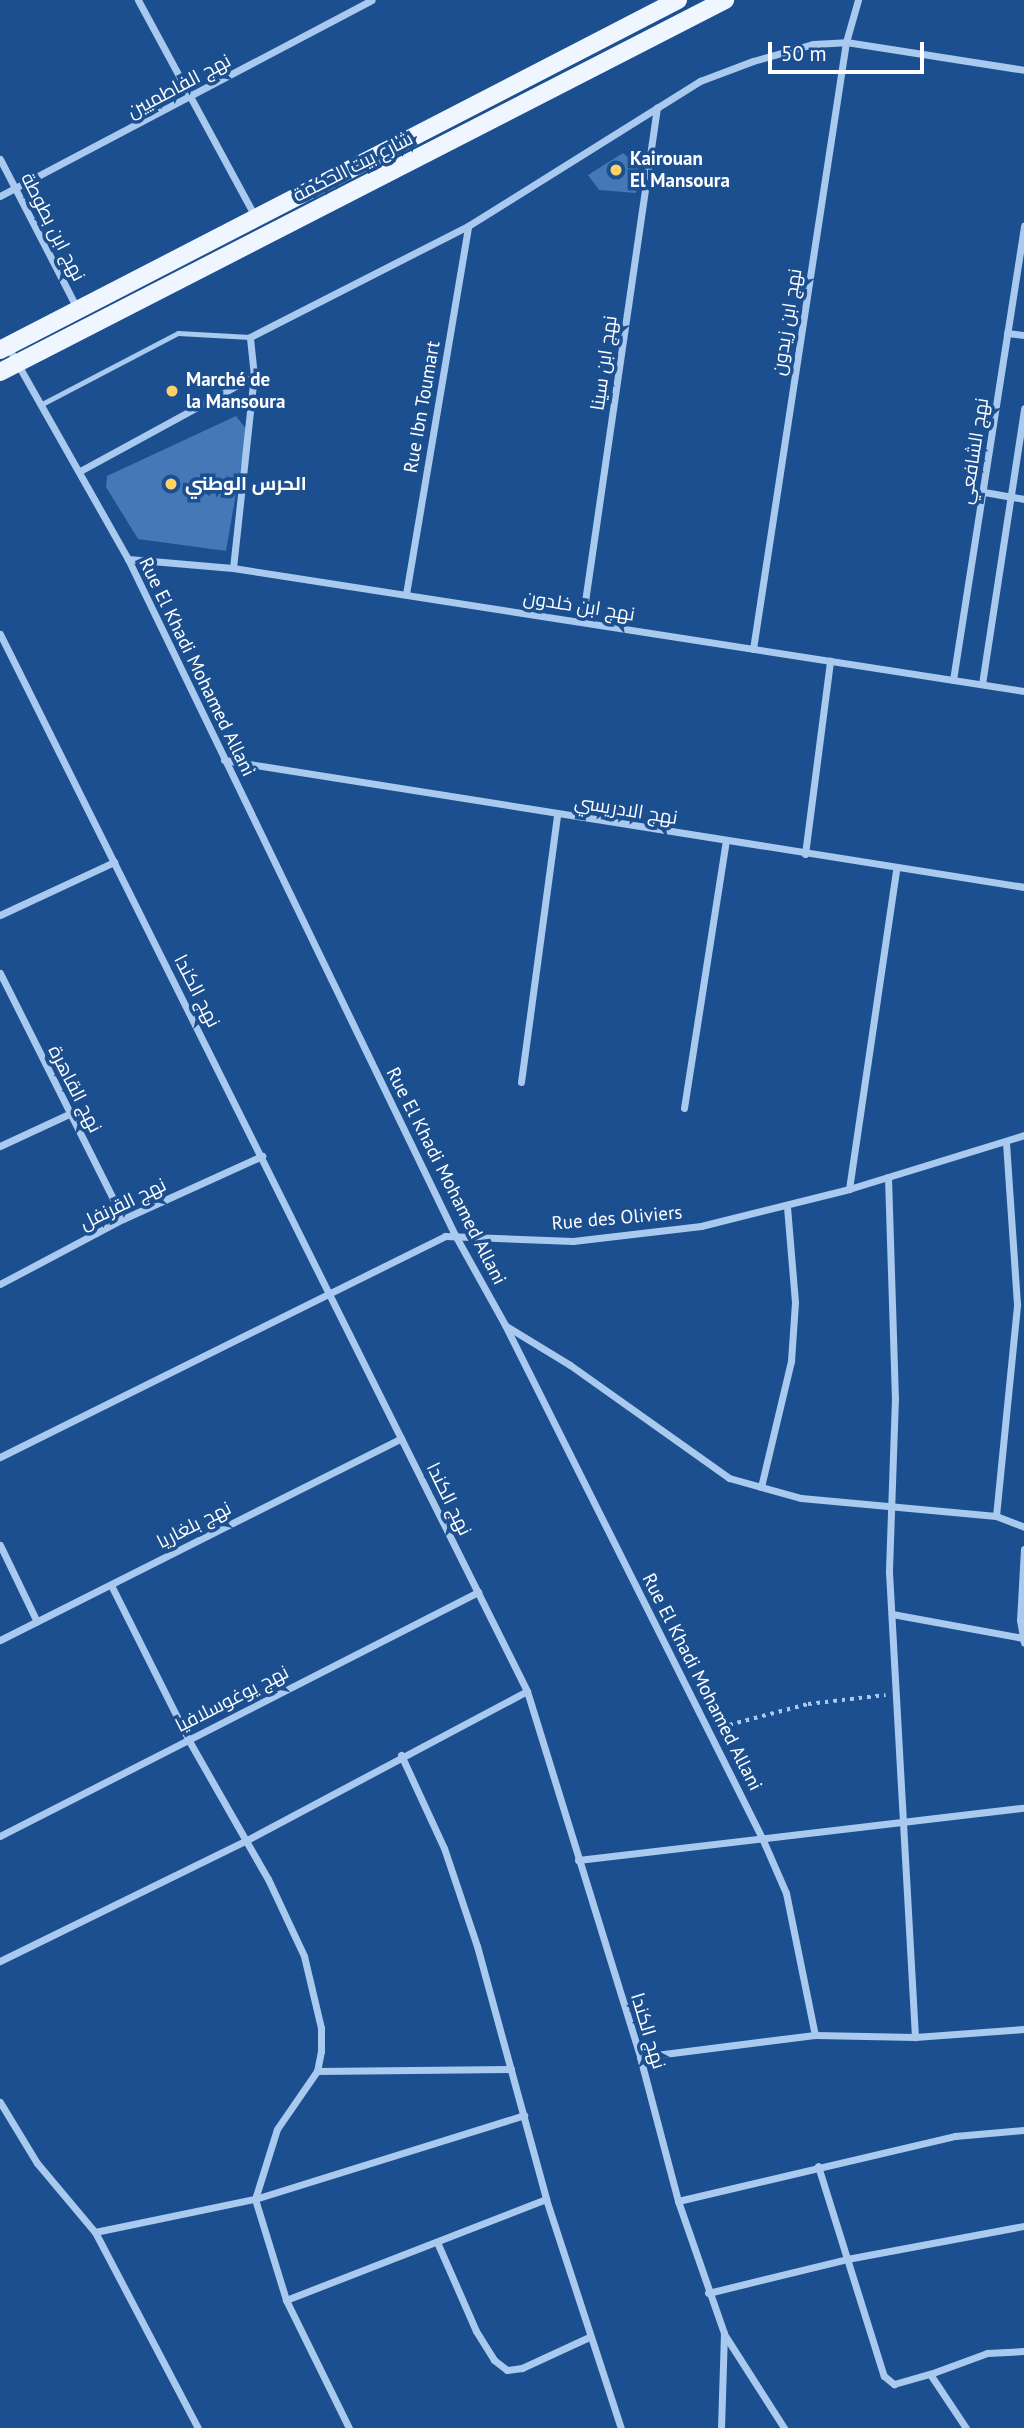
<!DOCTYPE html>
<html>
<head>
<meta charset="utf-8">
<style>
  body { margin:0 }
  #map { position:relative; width:1024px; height:2428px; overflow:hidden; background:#1b4f8f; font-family:"PT Sans",Cairo,sans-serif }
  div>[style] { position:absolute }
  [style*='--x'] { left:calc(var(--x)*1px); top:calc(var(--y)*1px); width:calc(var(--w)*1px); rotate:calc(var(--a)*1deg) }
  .building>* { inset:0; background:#4478b7 }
  .path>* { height:3.5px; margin-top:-1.75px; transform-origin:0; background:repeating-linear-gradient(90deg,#a9c9ee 0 3.5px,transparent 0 8.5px) }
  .service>* { height:5px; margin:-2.5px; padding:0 2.5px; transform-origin:2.5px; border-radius:2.5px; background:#a9c9ee }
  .minor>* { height:7px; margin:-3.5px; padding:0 3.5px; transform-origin:3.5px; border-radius:3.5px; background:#a9c9ee }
  .primary>* { height:18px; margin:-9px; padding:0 9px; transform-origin:9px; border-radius:9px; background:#f0f6ff }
  .dots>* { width:19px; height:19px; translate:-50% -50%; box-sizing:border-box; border:4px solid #1b4f8f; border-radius:50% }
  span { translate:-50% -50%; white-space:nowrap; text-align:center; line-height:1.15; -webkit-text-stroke:7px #1b4f8f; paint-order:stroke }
  .street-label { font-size:19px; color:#fff }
  .poi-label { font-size:19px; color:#fff; font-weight:700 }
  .left { translate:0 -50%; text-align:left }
  .scale { position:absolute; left:768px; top:42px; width:156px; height:32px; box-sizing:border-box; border:4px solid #fff; border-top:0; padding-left:9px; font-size:21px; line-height:24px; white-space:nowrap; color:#fff; -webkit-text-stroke:5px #1b4f8f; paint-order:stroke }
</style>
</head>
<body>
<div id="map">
  <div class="building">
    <i style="clip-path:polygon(623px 153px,639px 166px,636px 193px,599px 190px,588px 175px)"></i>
    <i style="clip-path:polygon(236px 416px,247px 430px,226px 551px,138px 539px,106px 487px,107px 476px)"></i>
  </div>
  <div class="path">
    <i style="--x:721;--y:1727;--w:90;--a:-14.8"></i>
    <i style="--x:808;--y:1704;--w:78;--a:-6.7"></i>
  </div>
  <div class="service">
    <i style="--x:42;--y:404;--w:153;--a:-27.6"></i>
    <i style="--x:178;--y:333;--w:72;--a:3.2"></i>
  </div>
  <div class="minor">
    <i style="--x:138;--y:0;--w:248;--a:61.6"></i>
    <i style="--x:0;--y:159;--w:168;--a:62.7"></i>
    <i style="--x:0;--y:196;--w:420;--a:-27.8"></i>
    <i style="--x:1007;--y:333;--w:17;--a:7"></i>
    <i style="--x:8;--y:347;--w:244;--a:60.5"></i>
    <i style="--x:128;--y:559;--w:751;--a:64.19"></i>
    <i style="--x:455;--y:1235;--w:103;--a:60.9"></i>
    <i style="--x:505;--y:1325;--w:574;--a:63.39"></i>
    <i style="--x:762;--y:1838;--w:60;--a:66.4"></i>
    <i style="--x:786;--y:1893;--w:145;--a:78.5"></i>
    <i style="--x:80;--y:471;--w:198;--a:-28.6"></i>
    <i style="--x:984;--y:492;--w:41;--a:9.9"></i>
    <i style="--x:128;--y:559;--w:105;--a:4.9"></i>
    <i style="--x:233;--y:568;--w:801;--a:8.84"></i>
    <i style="--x:233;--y:568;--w:193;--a:-83.8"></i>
    <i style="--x:254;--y:376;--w:39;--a:-96"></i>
    <i style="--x:250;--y:337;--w:245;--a:-27"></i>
    <i style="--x:468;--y:226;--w:274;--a:-32"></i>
    <i style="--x:700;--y:81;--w:57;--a:-20.7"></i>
    <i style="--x:753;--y:61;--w:62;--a:-15.8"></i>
    <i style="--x:813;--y:44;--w:33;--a:-3"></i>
    <i style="--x:846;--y:42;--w:180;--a:8.9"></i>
    <i style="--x:406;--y:594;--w:373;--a:-80.4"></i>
    <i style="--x:582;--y:622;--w:520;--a:-81.71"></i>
    <i style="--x:0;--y:634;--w:1181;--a:63.5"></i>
    <i style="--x:527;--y:1691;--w:383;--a:72.8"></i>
    <i style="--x:640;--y:2057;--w:149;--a:75.2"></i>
    <i style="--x:678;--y:2201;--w:140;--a:70.8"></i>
    <i style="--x:724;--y:2333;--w:95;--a:91.8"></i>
    <i style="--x:753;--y:649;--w:614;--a:-81.29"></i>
    <i style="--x:846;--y:42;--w:44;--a:-74.1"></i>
    <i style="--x:953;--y:680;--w:460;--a:-81.1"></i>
    <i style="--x:982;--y:684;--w:279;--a:-81.3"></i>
    <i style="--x:224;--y:760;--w:810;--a:9.02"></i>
    <i style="--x:805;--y:854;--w:195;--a:-82.6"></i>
    <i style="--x:0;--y:915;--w:126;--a:-24.9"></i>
    <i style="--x:0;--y:973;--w:275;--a:63.4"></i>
    <i style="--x:521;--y:1082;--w:268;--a:-82.3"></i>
    <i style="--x:684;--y:1108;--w:270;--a:-81.1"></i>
    <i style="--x:0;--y:1146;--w:76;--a:-24.9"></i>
    <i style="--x:888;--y:1177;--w:221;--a:88.2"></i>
    <i style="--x:895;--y:1398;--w:174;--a:92"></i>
    <i style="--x:889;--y:1572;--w:466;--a:86.8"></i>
    <i style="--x:849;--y:1189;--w:323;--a:-81.6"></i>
    <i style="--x:0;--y:1284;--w:139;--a:-27.9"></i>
    <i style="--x:123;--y:1219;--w:153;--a:-24.4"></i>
    <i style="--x:506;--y:1326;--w:75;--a:31.4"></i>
    <i style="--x:570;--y:1365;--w:195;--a:35.4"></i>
    <i style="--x:729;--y:1478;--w:75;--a:15.5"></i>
    <i style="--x:801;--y:1498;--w:196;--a:5.3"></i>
    <i style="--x:996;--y:1516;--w:30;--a:21"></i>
    <i style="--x:0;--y:1457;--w:497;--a:-26.4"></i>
    <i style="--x:445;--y:1236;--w:128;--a:2.2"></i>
    <i style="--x:573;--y:1241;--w:129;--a:-6.7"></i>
    <i style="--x:701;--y:1226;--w:153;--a:-14"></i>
    <i style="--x:849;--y:1189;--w:183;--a:-17.1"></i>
    <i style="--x:761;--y:1487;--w:130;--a:-76.6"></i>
    <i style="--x:791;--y:1361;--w:59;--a:-86.1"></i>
    <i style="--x:795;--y:1302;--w:96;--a:-94.8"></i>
    <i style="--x:996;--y:1516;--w:213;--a:-84.3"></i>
    <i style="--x:1017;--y:1304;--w:163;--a:-93.9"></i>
    <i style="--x:0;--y:1545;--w:85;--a:64.3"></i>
    <i style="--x:1024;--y:1549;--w:71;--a:93.2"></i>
    <i style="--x:1020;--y:1620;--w:23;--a:80"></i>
    <i style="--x:111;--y:1585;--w:172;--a:63.4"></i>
    <i style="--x:188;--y:1739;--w:161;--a:60.3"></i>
    <i style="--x:268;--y:1879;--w:85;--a:64.9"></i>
    <i style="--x:304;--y:1956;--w:74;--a:76.7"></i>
    <i style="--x:321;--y:2028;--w:23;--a:90"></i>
    <i style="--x:321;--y:2051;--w:20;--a:101"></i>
    <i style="--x:317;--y:2071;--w:70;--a:124.6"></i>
    <i style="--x:277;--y:2129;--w:73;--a:107.4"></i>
    <i style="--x:255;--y:2199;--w:106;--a:72.9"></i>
    <i style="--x:286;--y:2300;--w:143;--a:63.8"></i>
    <i style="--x:892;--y:1614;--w:133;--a:10.4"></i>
    <i style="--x:0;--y:1640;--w:449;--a:-26.7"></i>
    <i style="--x:401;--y:1755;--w:102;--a:65.2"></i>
    <i style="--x:444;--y:1848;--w:103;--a:71.4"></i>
    <i style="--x:477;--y:1946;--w:262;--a:74.7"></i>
    <i style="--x:546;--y:2199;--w:241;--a:71.9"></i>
    <i style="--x:0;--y:1836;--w:537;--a:-27.04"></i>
    <i style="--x:578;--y:1860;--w:449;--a:-6.7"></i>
    <i style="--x:0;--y:1961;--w:273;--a:-26.1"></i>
    <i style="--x:245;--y:1841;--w:319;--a:-28"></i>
    <i style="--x:640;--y:2057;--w:176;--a:-7.2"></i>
    <i style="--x:815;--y:2035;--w:100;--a:1.1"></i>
    <i style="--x:915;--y:2037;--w:109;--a:-4.2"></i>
    <i style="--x:317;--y:2071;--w:194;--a:-0.6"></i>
    <i style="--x:0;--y:2102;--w:71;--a:58.8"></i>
    <i style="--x:37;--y:2163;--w:90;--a:50"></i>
    <i style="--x:95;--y:2232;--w:221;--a:62.3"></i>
    <i style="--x:818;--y:2166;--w:220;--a:72.6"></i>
    <i style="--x:884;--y:2376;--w:13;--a:39"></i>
    <i style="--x:894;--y:2384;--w:37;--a:-16"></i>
    <i style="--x:930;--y:2374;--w:65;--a:56.3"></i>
    <i style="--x:678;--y:2201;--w:285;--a:-13.2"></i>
    <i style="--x:955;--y:2136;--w:69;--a:-5"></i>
    <i style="--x:95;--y:2232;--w:163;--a:-11.7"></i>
    <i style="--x:255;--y:2199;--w:282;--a:-17.3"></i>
    <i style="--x:437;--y:2242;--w:97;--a:66.3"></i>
    <i style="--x:476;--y:2331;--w:34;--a:58"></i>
    <i style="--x:494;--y:2360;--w:16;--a:38"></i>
    <i style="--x:507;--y:2370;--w:15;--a:-8"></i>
    <i style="--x:522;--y:2368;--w:74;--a:-24.8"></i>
    <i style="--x:708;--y:2293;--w:143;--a:-13.7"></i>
    <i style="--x:847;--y:2259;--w:180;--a:-10.6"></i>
    <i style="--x:286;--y:2300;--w:279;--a:-21.2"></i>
    <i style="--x:724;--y:2334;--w:112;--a:57.4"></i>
    <i style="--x:930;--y:2374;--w:61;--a:-20.2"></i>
    <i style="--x:987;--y:2353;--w:37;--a:-3"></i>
  </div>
  <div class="primary">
    <i style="--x:0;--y:350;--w:763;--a:-27.3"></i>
    <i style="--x:0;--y:372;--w:815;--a:-27.16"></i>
  </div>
  <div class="dots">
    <i style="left:616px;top:170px;background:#ffd166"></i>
    <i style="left:172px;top:391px;background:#ffd166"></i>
    <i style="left:171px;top:484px;background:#ffd166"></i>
  </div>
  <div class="street-label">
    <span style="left:179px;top:86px;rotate:-28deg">نهج الفاطميين</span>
    <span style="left:353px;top:167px;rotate:-27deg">شارع بيت الحكمة</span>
    <span style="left:53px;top:227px;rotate:63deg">نهج ابن بطوطة</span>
    <span style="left:787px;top:322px;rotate:-81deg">نهج ابن زيدون</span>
    <span style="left:604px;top:363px;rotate:-82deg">نهج ابن سينا</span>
    <span style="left:422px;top:407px;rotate:-80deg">Rue Ibn Toumart</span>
    <span style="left:974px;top:451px;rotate:-81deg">نهج الشافعي</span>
    <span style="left:579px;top:606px;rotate:9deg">نهج ابن خلدون</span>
    <span style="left:197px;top:667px;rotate:64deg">Rue El Khadi Mohamed Allani</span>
    <span style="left:626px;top:810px;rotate:9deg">نهج الادريسي</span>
    <span style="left:197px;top:991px;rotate:63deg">نهج الكندا</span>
    <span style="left:75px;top:1089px;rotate:63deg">نهج القاهرة</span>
    <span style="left:446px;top:1176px;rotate:63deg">Rue El Khadi Mohamed Allani</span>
    <span style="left:123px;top:1204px;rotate:-26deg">نهج القرنفل</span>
    <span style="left:617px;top:1218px;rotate:-5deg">Rue des Oliviers</span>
    <span style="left:449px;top:1499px;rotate:64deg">نهج الكندا</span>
    <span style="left:194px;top:1525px;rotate:-27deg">نهج بلغاريا</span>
    <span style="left:702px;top:1682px;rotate:63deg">Rue El Khadi Mohamed Allani</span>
    <span style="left:232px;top:1699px;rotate:-27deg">نهج يوغوسلافيا</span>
    <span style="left:648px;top:2031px;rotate:73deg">نهج الكندا</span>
  </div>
  <div class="poi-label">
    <span class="left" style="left:630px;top:170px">Kairouan<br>El Mansoura</span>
    <span class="left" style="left:186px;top:391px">Marché de<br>la Mansoura</span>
    <span class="left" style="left:185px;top:484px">الحرس الوطني</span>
  </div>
  <div class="scale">50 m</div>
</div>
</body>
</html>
